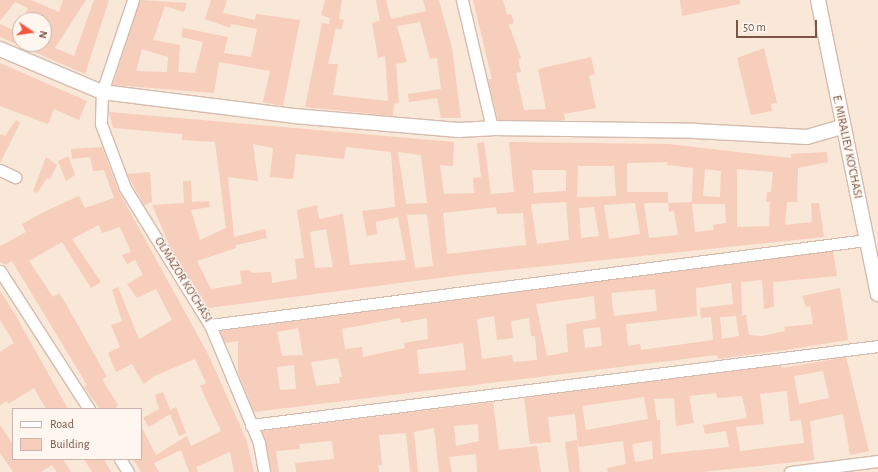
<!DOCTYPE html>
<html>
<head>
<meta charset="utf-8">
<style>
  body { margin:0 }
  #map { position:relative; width:878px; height:472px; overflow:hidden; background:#fef3e7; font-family:"Alegreya Sans",sans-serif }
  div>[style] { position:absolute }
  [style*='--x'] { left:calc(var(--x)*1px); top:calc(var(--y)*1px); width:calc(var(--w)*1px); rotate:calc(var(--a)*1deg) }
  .residential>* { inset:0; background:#f9e7d7 }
  .building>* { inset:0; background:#f7cdbc }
  .roads { filter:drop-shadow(1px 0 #d5bbae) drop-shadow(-1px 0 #d5bbae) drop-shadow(0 1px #d5bbae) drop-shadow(0 -1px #d5bbae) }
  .minor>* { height:11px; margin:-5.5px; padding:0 5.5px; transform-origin:5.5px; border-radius:5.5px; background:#fff }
  .tertiary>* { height:14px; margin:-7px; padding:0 7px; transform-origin:7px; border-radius:7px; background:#fff }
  span { translate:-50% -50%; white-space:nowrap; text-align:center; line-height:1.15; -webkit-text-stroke:3px #fff7ef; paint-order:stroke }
  .street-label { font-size:12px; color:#7b5548 }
  .legend { position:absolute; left:12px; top:408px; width:130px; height:52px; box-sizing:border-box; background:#fff7ef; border:1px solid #cab6ac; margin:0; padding:5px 7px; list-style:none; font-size:12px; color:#7b5548 }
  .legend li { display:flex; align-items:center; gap:8px; height:20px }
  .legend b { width:20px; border:1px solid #cab6ac }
  .north { position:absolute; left:12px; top:12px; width:40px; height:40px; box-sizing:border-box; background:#fff7ef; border:1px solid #cab6ac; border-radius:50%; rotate:103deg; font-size:11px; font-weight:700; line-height:16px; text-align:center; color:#7b5548 }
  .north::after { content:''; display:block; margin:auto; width:14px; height:18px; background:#f45741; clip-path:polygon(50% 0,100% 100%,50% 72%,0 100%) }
  .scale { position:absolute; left:736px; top:20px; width:81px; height:18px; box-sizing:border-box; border:2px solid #7b5548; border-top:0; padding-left:5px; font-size:12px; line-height:14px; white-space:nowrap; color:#7b5548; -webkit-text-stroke:3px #fff7ef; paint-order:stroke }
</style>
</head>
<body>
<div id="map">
  <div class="residential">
    <i style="clip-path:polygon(evenodd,0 0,878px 0,878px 472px,0 472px,0 0,20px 20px,44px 20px,44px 44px,20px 44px,20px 20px,0 0,13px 409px,141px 409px,141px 459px,13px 459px,13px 409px)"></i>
  </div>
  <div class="building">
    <i style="clip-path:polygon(0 0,31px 0,59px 12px,63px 0,86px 0,55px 48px,74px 56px,94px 0,109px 0,85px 74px,0 37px,0 24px,20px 33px,20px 44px,44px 44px,44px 20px,23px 20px,28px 8px,15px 2px,0 21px)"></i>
    <i style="clip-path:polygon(evenodd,140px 0,187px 3px,184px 12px,165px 6px,153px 40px,180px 45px,178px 72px,195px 73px,203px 42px,181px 37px,183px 28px,228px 37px,224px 53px,251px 57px,257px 29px,231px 24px,230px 28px,205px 19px,211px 0,227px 0,223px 13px,255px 20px,256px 14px,300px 20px,283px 106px,263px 102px,270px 71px,219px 62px,214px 93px,113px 85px,140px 0,142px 49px,168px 57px,167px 72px,136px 71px,142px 49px)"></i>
    <i style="clip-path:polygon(325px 0,342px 0,339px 19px,344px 20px,341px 30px,336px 28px,328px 64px,338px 64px,333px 95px,388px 101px,385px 56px,378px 58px,372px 23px,380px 21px,376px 0,386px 0,391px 19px,426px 11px,423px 0,439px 0,452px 48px,461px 118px,441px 118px,437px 98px,409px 102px,408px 94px,441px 89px,437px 58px,430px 59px,420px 22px,397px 26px,407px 62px,396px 64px,399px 103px,394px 104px,393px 116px,305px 107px,322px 23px,329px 24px,330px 18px,321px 15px)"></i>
    <i style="clip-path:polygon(473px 0,503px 0,507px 15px,511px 14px,514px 23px,509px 25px,521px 58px,518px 59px,521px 72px,516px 73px,524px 110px,546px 109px,538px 69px,591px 57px,595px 74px,589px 76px,596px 108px,564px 114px,565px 120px,498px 120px,488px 79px,492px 79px)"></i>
    <i style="clip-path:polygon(680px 0,740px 0,740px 4px,682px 16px)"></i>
    <i style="clip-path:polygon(764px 48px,777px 103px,771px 104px,772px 111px,751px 115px,737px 58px)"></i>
    <i style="clip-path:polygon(0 63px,87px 101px,79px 120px,54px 109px,48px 124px,0 106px)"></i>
    <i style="clip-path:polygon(evenodd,109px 112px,454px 142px,453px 166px,440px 165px,444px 194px,474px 193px,473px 178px,481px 177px,477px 143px,484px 142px,491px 194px,514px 192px,509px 142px,668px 144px,791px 158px,791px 154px,827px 152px,828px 162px,798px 168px,797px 202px,787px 202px,785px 225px,812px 222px,811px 203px,819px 203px,824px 237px,469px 274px,208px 308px,172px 251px,152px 205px,184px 203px,183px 181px,191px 181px,192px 202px,209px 201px,210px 207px,191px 210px,200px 240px,226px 228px,215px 142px,182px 140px,182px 134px,113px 128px,109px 112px,253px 144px,273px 148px,270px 177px,293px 179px,296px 154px,344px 159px,346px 147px,391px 152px,395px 207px,362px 211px,367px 236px,377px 234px,376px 222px,398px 217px,406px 260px,350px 265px,343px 214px,319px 219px,317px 205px,297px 210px,304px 258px,295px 259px,297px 279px,272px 283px,271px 272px,251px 273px,250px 270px,240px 271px,242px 284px,211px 289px,197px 261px,236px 248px,236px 245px,267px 238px,265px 229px,234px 237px,228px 177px,258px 181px,253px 144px,109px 112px,398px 152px,421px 155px,427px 203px,406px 204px,398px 152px,109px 112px,668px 162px,667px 165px,693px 168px,692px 202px,668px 203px,668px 192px,627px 192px,627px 163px,668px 162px,109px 112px,578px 166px,614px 166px,616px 196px,577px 197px,578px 166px,109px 112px,705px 169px,721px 171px,720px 197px,703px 196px,705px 169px,109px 112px,737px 169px,773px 172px,771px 192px,767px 192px,766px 202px,770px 202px,769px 226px,737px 227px,737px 169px,109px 112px,532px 170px,566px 170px,566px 191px,534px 193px,532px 170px,109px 112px,566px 202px,569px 240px,537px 244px,531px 204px,566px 202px,109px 112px,635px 203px,640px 234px,609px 239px,604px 205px,635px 203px,109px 112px,644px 203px,668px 203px,669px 212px,674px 211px,678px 235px,649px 238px,644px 203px,109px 112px,692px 204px,725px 204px,726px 223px,713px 225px,714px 230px,695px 232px,692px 204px,109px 112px,496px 207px,497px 214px,523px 213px,526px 245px,447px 254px,443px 213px,496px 207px,109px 112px,594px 207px,599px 236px,581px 238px,579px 208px,594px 207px,109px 112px,427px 214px,433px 266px,415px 268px,407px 215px,427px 214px,109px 112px,326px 229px,333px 267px,315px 268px,310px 232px,326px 229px)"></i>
    <i style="clip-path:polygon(16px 120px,20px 123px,0 163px,0 134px,5px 136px)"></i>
    <i style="clip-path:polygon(102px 147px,119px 192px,208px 354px,246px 439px,254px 472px,234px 472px,230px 452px,196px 467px,198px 472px,189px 472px,181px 450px,154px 463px,159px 472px,141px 472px,133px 459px,141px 459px,141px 426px,156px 455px,187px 436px,191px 446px,221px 431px,200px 386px,206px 383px,195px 359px,154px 376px,144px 384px,132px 364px,116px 372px,108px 353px,120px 347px,111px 325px,122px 321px,112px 290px,118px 287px,139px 339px,172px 320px,156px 289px,137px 298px,127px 284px,143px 275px,135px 260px,127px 264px,122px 255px,131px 252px,120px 227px,102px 233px,99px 225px,72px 239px,101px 282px,91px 288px,62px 242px,29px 261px,53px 297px,59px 293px,66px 304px,107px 377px,102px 379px,118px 405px,114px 409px,100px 409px,84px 387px,87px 385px,12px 261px,6px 265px,0 262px,0 246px,26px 232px,22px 224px,48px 210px,79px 196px,85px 208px,114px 198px,104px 170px,93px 171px,90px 157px,72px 159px,71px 149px)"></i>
    <i style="clip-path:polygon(68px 156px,75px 175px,66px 181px,58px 161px)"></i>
    <i style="clip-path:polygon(46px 157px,57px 165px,50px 179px,47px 178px,37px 193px,33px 191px)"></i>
    <i style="clip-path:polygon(150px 172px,152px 202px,144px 205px,127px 174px)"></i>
    <i style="clip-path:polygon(evenodd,833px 251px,837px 276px,773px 282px,774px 307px,764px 309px,762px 280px,741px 282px,742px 315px,738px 316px,746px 315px,749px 335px,762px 336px,785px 331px,784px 327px,813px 324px,810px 306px,806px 307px,802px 296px,840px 288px,848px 340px,778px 351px,718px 359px,717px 355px,254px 412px,238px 372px,238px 341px,225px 343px,220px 331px,833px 251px,731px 283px,733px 304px,700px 308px,701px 318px,711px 317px,713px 340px,641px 350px,640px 344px,628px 346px,626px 324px,697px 316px,696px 288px,731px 283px,833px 251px,655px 289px,657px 311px,614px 316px,611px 293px,655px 289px,833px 251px,594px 296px,596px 319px,566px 324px,568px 352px,547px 356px,536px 304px,594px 296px,833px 251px,494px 316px,497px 340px,513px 338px,511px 321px,529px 318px,531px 336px,535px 336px,537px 360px,513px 362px,512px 355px,482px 359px,477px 319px,494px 316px,833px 251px,736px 316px,739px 336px,722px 339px,720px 317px,736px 316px,833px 251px,400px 318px,401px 323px,427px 318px,428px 339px,404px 343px,405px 348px,363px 357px,362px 347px,345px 349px,342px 329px,400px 318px,833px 251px,600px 327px,602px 346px,585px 348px,583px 329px,600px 327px,833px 251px,298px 328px,303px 355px,282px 356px,277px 332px,298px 328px,833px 251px,463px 343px,466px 370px,419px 374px,417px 350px,463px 343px,833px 251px,338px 358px,342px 377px,339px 377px,340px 383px,316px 386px,311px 362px,338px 358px,833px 251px,294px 365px,296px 389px,280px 390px,277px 367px,294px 365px)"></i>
    <i style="clip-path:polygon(0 291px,12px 309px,68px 409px,46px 409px,34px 388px,8px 404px,7px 401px,0 405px,0 352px,14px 343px,0 320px)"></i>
    <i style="clip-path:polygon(evenodd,846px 357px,869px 451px,850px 455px,843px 414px,810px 421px,814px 460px,740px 468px,702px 472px,608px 472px,607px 468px,626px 464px,623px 441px,578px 447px,575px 414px,548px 417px,551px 442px,530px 444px,524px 398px,781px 365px,782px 368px,846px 357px,823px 371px,829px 398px,799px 404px,794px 376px,823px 371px,846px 357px,787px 391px,790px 421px,801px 420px,804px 443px,740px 451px,736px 427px,764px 424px,760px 394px,787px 391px,846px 357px,716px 393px,717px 398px,742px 396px,747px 418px,703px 425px,705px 434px,726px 431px,729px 447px,661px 454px,660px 420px,657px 420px,654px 399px,674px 398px,676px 426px,694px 423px,689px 396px,716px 393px,846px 357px,644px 397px,648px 419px,586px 430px,582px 406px,644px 397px,846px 357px,652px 441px,653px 459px,635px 462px,632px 444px,652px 441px)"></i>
    <i style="clip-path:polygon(163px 392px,170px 410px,176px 407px,186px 433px,179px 436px,170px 414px,149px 427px,143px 418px,159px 409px,155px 395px)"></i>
    <i style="clip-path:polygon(evenodd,493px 402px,499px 450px,537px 446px,541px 472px,477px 472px,476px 454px,449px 457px,452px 472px,439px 472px,434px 428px,414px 432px,418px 472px,410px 472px,406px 433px,379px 435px,382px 465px,378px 466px,379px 472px,296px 472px,295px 463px,334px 459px,332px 441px,299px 444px,300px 449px,276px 451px,279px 472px,271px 472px,262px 431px,493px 402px,478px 424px,479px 441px,456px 446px,454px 426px,478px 424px)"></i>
    <i style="clip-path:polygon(0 425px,13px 445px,13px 459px,63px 459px,71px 472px,57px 472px,52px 465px,41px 472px,13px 472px,0 453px)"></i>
    <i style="clip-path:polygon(577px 440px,580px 472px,569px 472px,565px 442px)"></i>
    <i style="clip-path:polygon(84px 459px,104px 459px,111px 472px,92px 472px)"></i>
  </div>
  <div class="roads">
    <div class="minor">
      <i style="--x:133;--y:0;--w:97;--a:108.6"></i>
      <i style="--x:102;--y:92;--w:32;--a:92"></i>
      <i style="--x:101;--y:124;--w:68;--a:69.4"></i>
      <i style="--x:125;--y:188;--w:161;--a:58.2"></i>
      <i style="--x:210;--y:325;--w:128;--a:67.4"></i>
      <i style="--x:259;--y:443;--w:29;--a:80"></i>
      <i style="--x:462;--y:0;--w:131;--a:76.8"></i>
      <i style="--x:0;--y:170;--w:17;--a:25"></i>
      <i style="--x:0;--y:271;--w:164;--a:57.2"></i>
      <i style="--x:210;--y:325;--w:661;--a:-7.38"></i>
      <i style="--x:251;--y:425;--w:632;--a:-7.18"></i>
      <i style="--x:120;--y:459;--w:15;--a:58"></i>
      <i style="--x:790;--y:472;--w:89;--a:-7.1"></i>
    </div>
    <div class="tertiary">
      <i style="--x:818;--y:0;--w:300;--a:78.5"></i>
      <i style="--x:0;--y:49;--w:111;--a:22.9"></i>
      <i style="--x:102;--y:92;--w:193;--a:7.1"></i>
      <i style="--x:294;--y:116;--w:165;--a:4.9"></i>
      <i style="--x:458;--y:130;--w:34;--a:-3"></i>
      <i style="--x:492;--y:128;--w:203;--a:0.8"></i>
      <i style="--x:695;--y:131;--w:112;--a:3.1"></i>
      <i style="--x:807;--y:137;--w:37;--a:-16"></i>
    </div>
  </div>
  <div class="street-label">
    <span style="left:847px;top:147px;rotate:78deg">E. MIRALIEV KO'CHASI</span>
    <span style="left:183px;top:280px;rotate:58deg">OLMAZOR KO'CHASI</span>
  </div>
  <ul class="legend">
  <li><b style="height:5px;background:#fff"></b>Road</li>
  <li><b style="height:11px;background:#f7cdbc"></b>Building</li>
  </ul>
  <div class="north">N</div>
  <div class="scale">50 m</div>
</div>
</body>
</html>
